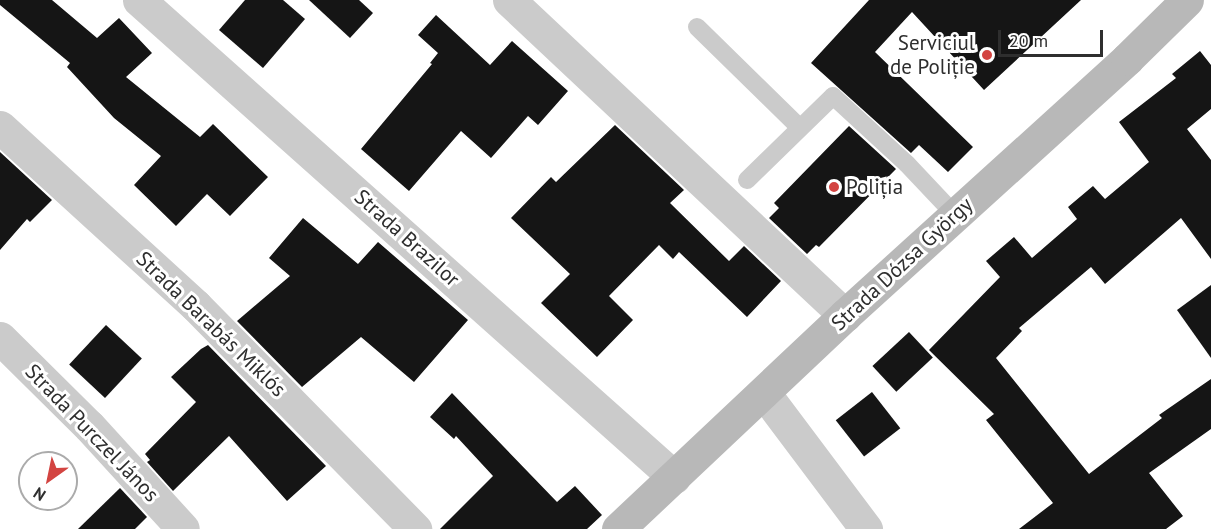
<!DOCTYPE html>
<html>
<head>
<meta charset="utf-8">
<style>
  body { margin:0 }
  #map { position:relative; width:1211px; height:529px; overflow:hidden; background:#fff; font-family:"PT Sans",sans-serif }
  div>[style] { position:absolute }
  [style*='--x'] { left:calc(var(--x)*1px); top:calc(var(--y)*1px); width:calc(var(--w)*1px); rotate:calc(var(--a)*1deg) }
  .building>* { inset:0; background:#151515; transform-origin:0 0 }
  .lane>* { height:18px; margin:-9px; padding:0 9px; transform-origin:9px; border-radius:9px; background:#cbcbcb }
  .street>* { height:33px; margin:-16.5px; padding:0 16.5px; transform-origin:16.5px; border-radius:16.5px; background:#cbcbcb }
  .secondary>* { height:33px; margin:-16.5px; padding:0 16.5px; transform-origin:16.5px; border-radius:16.5px; background:#b8b8b8 }
  .dots>* { width:16px; height:16px; translate:-50% -50%; box-sizing:border-box; border:3px solid #fff; border-radius:50% }
  span { translate:-50% -50%; white-space:nowrap; text-align:center; line-height:1.15; -webkit-text-stroke:6px #fff; paint-order:stroke }
  .poi-label { font-size:21px; color:#2e2e2e }
  .right { translate:-100% -50%; text-align:right }
  .left { translate:0 -50%; text-align:left }
  .street-label { font-size:21px; color:#2e2e2e }
  .north { position:absolute; left:18px; top:451px; width:60px; height:60px; box-sizing:border-box; background:#fff; border:2px solid #ababab; border-radius:50%; rotate:213deg; font-size:16px; font-weight:700; line-height:24px; text-align:center; color:#2e2e2e }
  .north::after { content:''; display:block; margin:auto; width:21px; height:27px; background:#d34441; clip-path:polygon(50% 0,100% 100%,50% 72%,0 100%) }
  .scale { position:absolute; left:998px; top:30px; width:105px; height:27px; box-sizing:border-box; border:3px solid #2e2e2e; border-top:0; padding-left:8px; font-size:18px; line-height:21px; white-space:nowrap; color:#2e2e2e; -webkit-text-stroke:4px #fff; paint-order:stroke }
</style>
</head>
<body>
<div id="map">
  <div class="building">
    <i style="clip-path:polygon(0 0,52px 0,97px 38px,119px 18px,152px 53px,126px 77px,200px 137px,213px 124px,268px 177px,230px 216px,207px 194px,176px 226px,134px 185px,161px 156px,114px 118px,67px 67px,70px 63px,0 5px)"></i>
    <i style="clip-path:polygon(245px 0,283px 0,305px 19px,263px 68px,219px 30px)"></i>
    <i style="clip-path:polygon(309px 0,359px 0,373px 13px,350px 38px)"></i>
    <i style="clip-path:polygon(869px 0,1081px 0,984px 90px,912px 12px,875px 52px,973px 147px,948px 172px,919px 145px,911px 153px,811px 63px)"></i>
    <i style="clip-path:polygon(436px 15px,490px 65px,512px 41px,568px 91px,538px 125px,528px 116px,491px 158px,461px 131px,409px 191px,361px 149px,432px 64px,430px 63px,438px 53px,418px 35px)"></i>
    <i style="clip-path:polygon(1200px 51px,1211px 65px,1211px 109px,1187px 129px,1211px 160px,1211px 259px,1181px 218px,1105px 284px,1091px 267px,1019px 328px,1022px 331px,996px 358px,1089px 474px,1162px 418px,1159px 415px,1211px 379px,1211px 429px,1149px 473px,1183px 516px,1166px 529px,1019px 529px,1053px 503px,986px 420px,994px 414px,929px 350px,1000px 277px,986px 261px,1014px 237px,1032px 258px,1077px 219px,1068px 207px,1093px 186px,1105px 199px,1149px 162px,1119px 122px,1176px 78px,1172px 74px)"></i>
    <i style="clip-path:polygon(615px 125px,684px 190px,670px 203px,729px 261px,744px 246px,781px 281px,747px 317px,679px 252px,673px 259px,659px 245px,609px 296px,633px 320px,597px 357px,541px 303px,570px 274px,511px 218px,551px 177px,556px 182px)"></i>
    <i style="clip-path:polygon(849px 126px,896px 169px,819px 247px,816px 245px,807px 254px,769px 218px,779px 208px,774px 203px)"></i>
    <i style="clip-path:polygon(0 152px,52px 200px,30px 222px,27px 219px,0 250px)"></i>
    <i style="clip-path:polygon(303px 218px,358px 264px,378px 242px,468px 320px,414px 382px,361px 337px,302px 387px,237px 321px,290px 276px,269px 258px)"></i>
    <i style="clip-path:polygon(1211px 285px,1211px 358px,1177px 310px)"></i>
    <i style="left:106px;top:325px;width:49px;height:54px;rotate:43deg"></i>
    <i style="left:909px;top:332px;width:35px;height:50px;rotate:47deg"></i>
    <i style="clip-path:polygon(208px 345px,326px 466px,287px 501px,229px 436px,173px 491px,147px 462px,150px 460px,145px 454px,196px 402px,171px 377px,201px 349px)"></i>
    <i style="left:872px;top:392px;width:46px;height:46px;rotate:52deg"></i>
    <i style="clip-path:polygon(452px 393px,557px 502px,575px 486px,602px 515px,587px 529px,440px 529px,493px 476px,456px 436px,454px 439px,430px 417px)"></i>
    <i style="clip-path:polygon(120px 488px,147px 517px,135px 529px,78px 529px)"></i>
  </div>
  <div class="lane">
    <i style="--x:697;--y:27;--w:144;--a:44.4"></i>
    <i style="--x:747;--y:180;--w:120;--a:-44.3"></i>
    <i style="--x:833;--y:96;--w:100;--a:42.6"></i>
    <i style="--x:907;--y:164;--w:70;--a:46.7"></i>
  </div>
  <div class="street">
    <i style="--x:139;--y:0;--w:717;--a:41.72"></i>
    <i style="--x:509;--y:0;--w:461;--a:43.2"></i>
    <i style="--x:0;--y:127;--w:265;--a:42.4"></i>
    <i style="--x:196;--y:306;--w:313;--a:45.5"></i>
    <i style="--x:0;--y:338;--w:125;--a:44.7"></i>
    <i style="--x:89;--y:426;--w:139;--a:47.6"></i>
    <i style="--x:764;--y:393;--w:170;--a:53.1"></i>
  </div>
  <div class="secondary">
    <i style="--x:618;--y:529;--w:312;--a:-43.3"></i>
    <i style="--x:845;--y:315;--w:381;--a:-42.2"></i>
    <i style="--x:1127;--y:59;--w:84;--a:-44.5"></i>
  </div>
  <div class="dots">
    <i style="left:987px;top:55px;background:#d34441"></i>
    <i style="left:834px;top:187px;background:#d34441"></i>
  </div>
  <div class="poi-label">
    <span class="right" style="left:975px;top:55px">Serviciul<br>de Poliție</span>
    <span class="left" style="left:846px;top:187px">Poliția</span>
  </div>
  <div class="street-label">
    <span style="left:407px;top:238px;rotate:42deg">Strada Brazilor</span>
    <span style="left:902px;top:264px;rotate:-43deg">Strada Dózsa György</span>
    <span style="left:211px;top:324px;rotate:44deg">Strada Barabás Miklós</span>
    <span style="left:92px;top:433px;rotate:46deg">Strada Purczel János</span>
  </div>
  <div class="north">N</div>
  <div class="scale">20 m</div>
</div>
</body>
</html>
